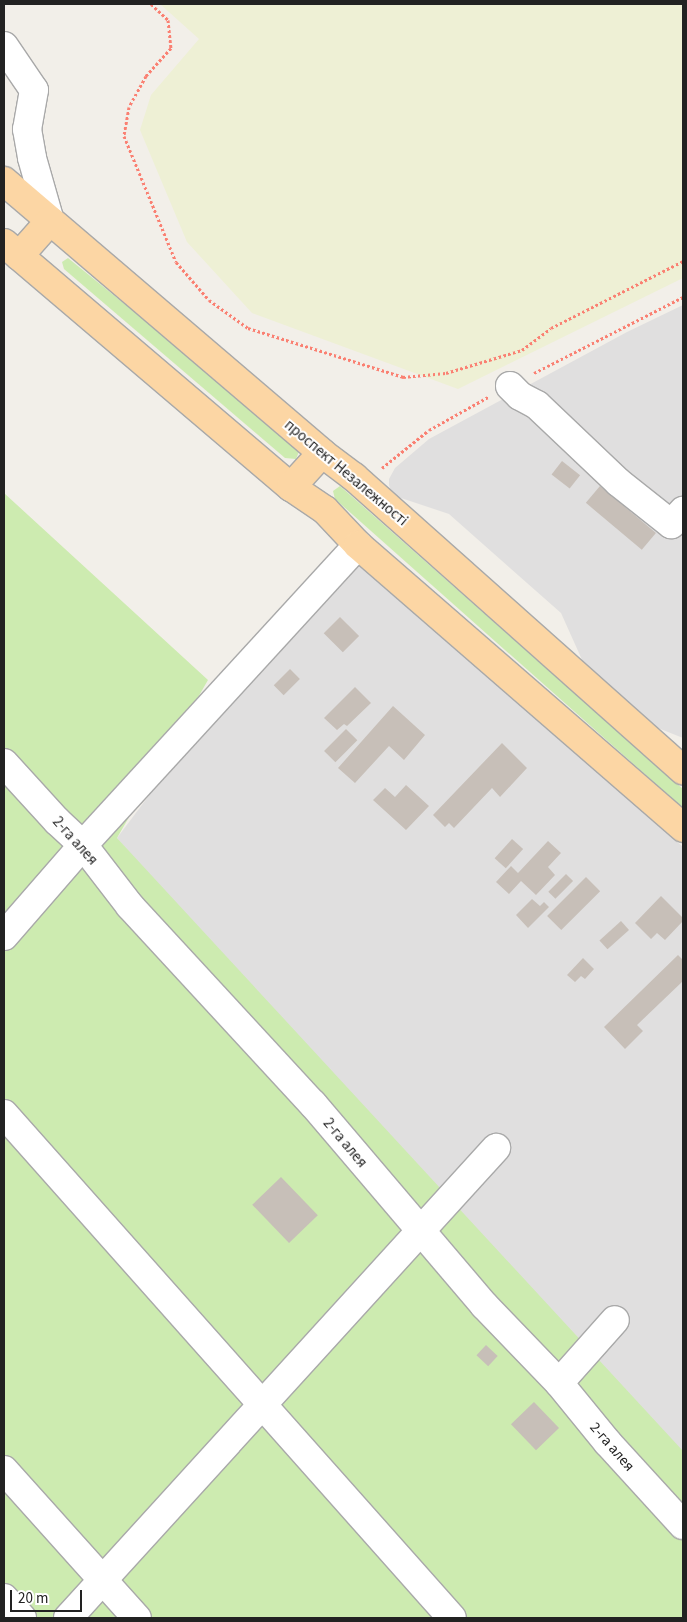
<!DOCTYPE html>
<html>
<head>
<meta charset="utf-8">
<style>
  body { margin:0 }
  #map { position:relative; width:687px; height:1622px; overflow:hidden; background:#f2efe9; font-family:"Source Sans 3",sans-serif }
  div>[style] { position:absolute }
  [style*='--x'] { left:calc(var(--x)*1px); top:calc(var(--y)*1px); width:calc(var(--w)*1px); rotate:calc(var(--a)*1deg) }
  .residential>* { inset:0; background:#e0dfdf }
  .farmland>* { inset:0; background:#eef0d5 }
  .grass>* { inset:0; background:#cdebb0 }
  .building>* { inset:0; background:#c7bfb8; transform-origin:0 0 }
  .path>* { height:3px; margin-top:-1.5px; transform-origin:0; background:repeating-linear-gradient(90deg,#fa8072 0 2.5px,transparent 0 5px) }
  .roads { filter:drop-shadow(1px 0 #a9a9a9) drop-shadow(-1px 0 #a9a9a9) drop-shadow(0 1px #a9a9a9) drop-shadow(0 -1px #a9a9a9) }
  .minor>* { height:28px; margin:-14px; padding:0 14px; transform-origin:14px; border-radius:14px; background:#fff }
  .major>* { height:28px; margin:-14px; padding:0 14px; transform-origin:14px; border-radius:14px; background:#fcd6a4 }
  span { translate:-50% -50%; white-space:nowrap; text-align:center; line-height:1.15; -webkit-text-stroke:4px #fff; paint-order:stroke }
  .street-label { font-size:15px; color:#222 }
  .frame { position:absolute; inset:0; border:5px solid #222; pointer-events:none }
  .scale { position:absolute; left:10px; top:1590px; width:72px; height:22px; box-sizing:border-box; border:2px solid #222; border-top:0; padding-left:6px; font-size:15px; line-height:18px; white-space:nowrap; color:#222; -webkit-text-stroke:4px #fff; paint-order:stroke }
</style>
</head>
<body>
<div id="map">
  <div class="residential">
    <i style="clip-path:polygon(683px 305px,683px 738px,658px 728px,583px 662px,561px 613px,449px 514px,398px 497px,391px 491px,389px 485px,389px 479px,395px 468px,429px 439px,627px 332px)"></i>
    <i style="clip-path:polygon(360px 560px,683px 847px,683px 1499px,117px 838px,221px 700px)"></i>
  </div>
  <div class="farmland">
    <i style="clip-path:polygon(160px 4px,683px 4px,683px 278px,458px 389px,252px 313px,187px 242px,140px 130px,151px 95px,199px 39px)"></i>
  </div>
  <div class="grass">
    <i style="clip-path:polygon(68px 258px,297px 444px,300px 449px,296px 459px,285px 458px,64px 269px,62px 262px)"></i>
    <i style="clip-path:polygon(340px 486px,683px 789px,683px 808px,335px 499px,333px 491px)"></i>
    <i style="clip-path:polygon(4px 493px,208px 680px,117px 838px,683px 1451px,683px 1618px,4px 1618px)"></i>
  </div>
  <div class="building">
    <i style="left:562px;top:461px;width:23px;height:17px;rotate:38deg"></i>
    <i style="left:600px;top:486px;width:73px;height:22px;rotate:40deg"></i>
    <i style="left:340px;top:617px;width:27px;height:23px;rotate:45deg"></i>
    <i style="left:290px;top:669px;width:14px;height:23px;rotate:45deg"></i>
    <i style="clip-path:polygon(355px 687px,371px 703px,347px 726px,344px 724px,337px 730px,324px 718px)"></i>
    <i style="clip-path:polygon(393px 706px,425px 735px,404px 760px,389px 746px,355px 783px,338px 768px)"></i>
    <i style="left:346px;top:729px;width:16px;height:31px;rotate:45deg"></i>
    <i style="clip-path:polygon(502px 743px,527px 768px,500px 797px,492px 788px,454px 828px,449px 823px,445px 827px,433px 815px)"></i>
    <i style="clip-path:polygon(406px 785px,429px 806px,406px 830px,373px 800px,385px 788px,395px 797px)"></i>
    <i style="left:512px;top:839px;width:15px;height:26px;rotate:42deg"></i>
    <i style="clip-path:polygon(548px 841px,561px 853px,548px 867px,555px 875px,536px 895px,521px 881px,509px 894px,496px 882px,511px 866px,518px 873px)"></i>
    <i style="left:566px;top:874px;width:10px;height:25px;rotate:45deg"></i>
    <i style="left:586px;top:877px;width:20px;height:55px;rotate:45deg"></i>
    <i style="clip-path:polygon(661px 896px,683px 918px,683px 921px,665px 940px,657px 933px,651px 939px,635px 923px)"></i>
    <i style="clip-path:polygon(532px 899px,540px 906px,544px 902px,549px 907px,528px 928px,516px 915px)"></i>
    <i style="left:621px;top:921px;width:12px;height:29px;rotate:48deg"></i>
    <i style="clip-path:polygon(678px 955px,683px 960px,683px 981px,637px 1025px,643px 1031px,625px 1049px,604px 1027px)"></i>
    <i style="clip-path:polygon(583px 958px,594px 969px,585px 979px,581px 976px,575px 982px,567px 975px)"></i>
    <i style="left:281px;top:1177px;width:53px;height:40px;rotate:46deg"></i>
    <i style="left:486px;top:1345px;width:16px;height:14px;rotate:43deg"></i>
    <i style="left:534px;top:1402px;width:36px;height:32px;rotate:46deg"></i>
  </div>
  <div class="path">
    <i style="--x:151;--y:4;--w:23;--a:43"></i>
    <i style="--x:168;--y:20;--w:28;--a:84"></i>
    <i style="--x:171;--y:48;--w:38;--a:132"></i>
    <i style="--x:146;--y:76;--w:35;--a:119"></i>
    <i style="--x:129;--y:107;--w:29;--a:100"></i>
    <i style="--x:124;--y:136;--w:136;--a:67.6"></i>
    <i style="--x:176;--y:262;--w:50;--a:49"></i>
    <i style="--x:209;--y:300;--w:48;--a:35.7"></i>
    <i style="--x:248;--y:328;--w:163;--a:17.5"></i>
    <i style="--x:403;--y:377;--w:43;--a:-5.3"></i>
    <i style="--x:446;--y:373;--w:79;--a:-16.8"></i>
    <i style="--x:522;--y:350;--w:36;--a:-37"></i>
    <i style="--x:551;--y:328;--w:148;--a:-26.9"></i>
    <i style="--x:534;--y:373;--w:167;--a:-27"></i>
    <i style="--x:382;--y:468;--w:60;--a:-39"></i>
    <i style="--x:429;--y:430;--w:68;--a:-29.2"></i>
  </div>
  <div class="roads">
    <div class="minor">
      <i style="--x:4;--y:46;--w:53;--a:55.7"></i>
      <i style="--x:34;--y:90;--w:40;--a:100"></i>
      <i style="--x:27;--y:129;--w:29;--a:80"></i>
      <i style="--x:32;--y:158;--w:66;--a:74.1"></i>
      <i style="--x:510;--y:386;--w:14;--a:45"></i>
      <i style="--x:520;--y:396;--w:19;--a:28"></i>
      <i style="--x:537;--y:405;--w:112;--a:43.5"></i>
      <i style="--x:618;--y:482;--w:68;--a:38.4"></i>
      <i style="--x:671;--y:524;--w:18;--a:-47"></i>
      <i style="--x:4;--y:763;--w:79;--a:47.6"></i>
      <i style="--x:57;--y:821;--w:35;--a:43"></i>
      <i style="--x:83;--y:845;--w:77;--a:52.4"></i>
      <i style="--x:130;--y:906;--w:270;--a:47.3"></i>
      <i style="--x:313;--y:1104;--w:264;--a:49.6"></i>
      <i style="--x:484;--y:1305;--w:108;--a:46.1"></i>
      <i style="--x:559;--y:1383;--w:77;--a:50.8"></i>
      <i style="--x:608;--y:1443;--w:111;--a:47.6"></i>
      <i style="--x:4;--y:936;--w:121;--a:-49"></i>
      <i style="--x:83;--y:845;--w:407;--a:-47.5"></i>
      <i style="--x:4;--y:1114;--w:674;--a:48.37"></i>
      <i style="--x:559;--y:1383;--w:84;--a:-48.4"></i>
      <i style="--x:4;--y:1470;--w:199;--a:48.1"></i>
      <i style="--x:4;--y:1598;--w:27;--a:48"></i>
      <i style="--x:68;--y:1618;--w:636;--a:-47.68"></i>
    </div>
    <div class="major">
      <i style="--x:4;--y:181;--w:418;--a:40.5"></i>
      <i style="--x:322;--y:453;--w:40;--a:37"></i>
      <i style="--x:354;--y:477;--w:441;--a:41.7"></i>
      <i style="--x:4;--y:243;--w:377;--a:40.4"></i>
      <i style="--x:291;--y:487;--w:41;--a:34.1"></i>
      <i style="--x:325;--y:510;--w:48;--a:46.7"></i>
      <i style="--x:358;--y:545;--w:431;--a:41"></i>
      <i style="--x:19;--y:256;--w:47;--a:-48.5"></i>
      <i style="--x:291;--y:487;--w:46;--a:-47.6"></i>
    </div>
  </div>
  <div class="street-label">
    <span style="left:346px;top:473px;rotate:40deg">проспект Незалежності</span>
    <span style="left:75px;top:841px;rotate:48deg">2-га алея</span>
    <span style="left:345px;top:1143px;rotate:50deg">2-га алея</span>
    <span style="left:612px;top:1447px;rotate:49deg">2-га алея</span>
  </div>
  <div class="frame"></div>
  <div class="scale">20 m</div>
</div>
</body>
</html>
